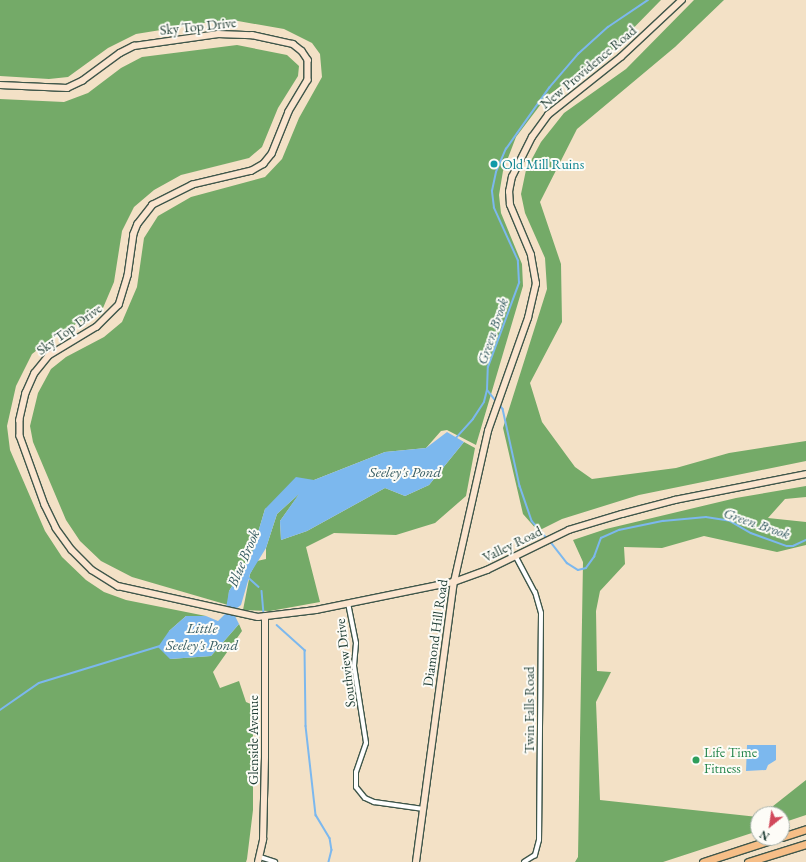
<!DOCTYPE html>
<html>
<head>
<meta charset="utf-8">
<style>
  body { margin:0 }
  #map { position:relative; width:806px; height:862px; overflow:hidden; background:#f3e1c6; font-family:"EB Garamond",serif }
  div>[style] { position:absolute }
  [style*='--x'] { left:calc(var(--x)*1px); top:calc(var(--y)*1px); width:calc(var(--w)*1px); rotate:calc(var(--a)*1deg) }
  .forest>* { inset:0; background:#74aa68 }
  .water>* { inset:0; background:#7cb8ee }
  .stream>* { height:1.5px; margin:-0.75px; padding:0 0.75px; transform-origin:0.75px; border-radius:0.75px; background:#7cb8ee }
  .roads { filter:drop-shadow(1px 0 #3f564a) drop-shadow(-1px 0 #3f564a) drop-shadow(0 1px #3f564a) drop-shadow(0 -1px #3f564a) }
  .street>* { height:4px; margin:-2px; padding:0 2px; transform-origin:2px; border-radius:2px; background:#fff }
  .secondary>* { height:5.5px; margin:-2.75px; padding:0 2.75px; transform-origin:2.75px; border-radius:2.75px; background:#fbe5cf }
  .highway>* { height:7px; margin:-3.5px; padding:0 3.5px; transform-origin:3.5px; border-radius:3.5px; background:#f6be87 }
  .dots>* { width:11px; height:11px; translate:-50% -50%; box-sizing:border-box; border:2px solid #fdfcf7; border-radius:50% }
  span { translate:-50% -50%; white-space:nowrap; text-align:center; line-height:1.15; -webkit-text-stroke:4px #fdfcf7; paint-order:stroke }
  .street-label { font-size:14px; color:#1f3d34 }
  .culture-label { font-size:14px; color:#0d838f }
  .left { translate:0 -50%; text-align:left }
  .leisure-label { font-size:14px; color:#27864d }
  .water-label { font-size:15px; color:#365c62; font-style:italic }
  .north { position:absolute; left:750px; top:806px; width:40px; height:40px; box-sizing:border-box; background:#fdfcf7; border:1px solid #a4b0a9; border-radius:50%; rotate:210deg; font-size:11px; font-weight:700; line-height:16px; text-align:center; color:#1f3d34 }
  .north::after { content:''; display:block; margin:auto; width:14px; height:18px; background:#d1495b; clip-path:polygon(50% 0,100% 100%,50% 72%,0 100%) }
</style>
</head>
<body>
<div id="map">
  <div class="forest">
    <i style="clip-path:polygon(0 0,661px 0,611px 51px,547px 96px,516px 137px,503px 171px,499px 195px,501px 213px,522px 264px,523px 286px,476px 445px,447px 430px,441px 431px,426px 448px,385px 452px,314px 480px,265px 509px,251px 556px,229px 591px,228px 605px,132px 577px,101px 561px,80px 541px,66px 520px,33px 442px,30px 426px,38px 393px,51px 369px,66px 357px,104px 337px,122px 322px,137px 287px,144px 238px,158px 216px,191px 197px,265px 177px,282px 159px,299px 118px,322px 77px,320px 54px,312px 43px,284px 29px,238px 21px,204px 23px,136px 34px,108px 48px,68px 77px,49px 79px,0 76px)"></i>
    <i style="clip-path:polygon(694px 0,724px 0,675px 47px,577px 129px,540px 202px,561px 264px,562px 322px,530px 383px,542px 422px,575px 467px,592px 479px,676px 468px,729px 453px,806px 441px,806px 461px,639px 495px,562px 519px,538px 531px,523px 514px,503px 428px,547px 289px,545px 258px,525px 213px,521px 194px,526px 170px,541px 142px,564px 113px,626px 69px)"></i>
    <i style="clip-path:polygon(237px 45px,287px 55px,299px 66px,298px 76px,278px 108px,262px 147px,249px 158px,181px 175px,154px 190px,134px 207px,122px 231px,114px 282px,103px 308px,54px 337px,32px 354px,16px 386px,7px 426px,10px 450px,45px 531px,62px 557px,86px 580px,104px 592px,126px 600px,206px 616px,186px 616px,169px 631px,170px 659px,211px 656px,239px 624px,242px 631px,213px 672px,220px 688px,239px 681px,246px 702px,253px 705px,253px 810px,247px 859px,246px 862px,0 862px,0 99px,64px 102px,88px 93px,121px 68px,142px 57px)"></i>
    <i style="clip-path:polygon(464px 442px,475px 448px,466px 496px,435px 523px,396px 535px,334px 533px,306px 547px,320px 602px,270px 611px,243px 610px,250px 574px,257px 561px,266px 559px,266px 548px,277px 514px,300px 493px,280px 521px,281px 540px,307px 531px,385px 488px,405px 496px,429px 485px)"></i>
    <i style="clip-path:polygon(806px 486px,806px 497px,785px 499px,768px 518px,806px 522px,806px 545px,777px 552px,704px 536px,662px 548px,624px 547px,625px 564px,600px 591px,596px 611px,597px 671px,611px 672px,596px 702px,600px 800px,758px 817px,758px 831px,663px 862px,575px 862px,578px 857px,583px 562px,573px 540px,606px 529px,736px 498px)"></i>
    <i style="clip-path:polygon(806px 780px,806px 815px,782px 823px,782px 814px,763px 814px)"></i>
  </div>
  <div class="water">
    <i style="clip-path:polygon(447px 432px,464px 442px,429px 485px,405px 496px,385px 488px,307px 531px,281px 540px,280px 521px,299px 494px,277px 514px,266px 548px,250px 574px,241px 605px,237px 608px,235px 616px,239px 624px,211px 656px,170px 659px,158px 647px,169px 631px,186px 616px,206px 616px,218px 621px,225px 614px,229px 591px,251px 556px,265px 509px,296px 477px,314px 480px,385px 452px,426px 448px)"></i>
    <i style="clip-path:polygon(747px 745px,776px 745px,776px 760px,768px 765px,766px 770px,746px 771px)"></i>
  </div>
  <div class="stream">
    <i style="--x:497;--y:403;--w:16;--a:-128"></i>
    <i style="--x:487;--y:390;--w:23;--a:-88"></i>
    <i style="--x:488;--y:367;--w:90;--a:-69.7"></i>
    <i style="--x:519;--y:283;--w:22;--a:-93"></i>
    <i style="--x:518;--y:261;--w:58;--a:-114.4"></i>
    <i style="--x:494;--y:208;--w:17;--a:-97"></i>
    <i style="--x:492;--y:191;--w:19;--a:-78"></i>
    <i style="--x:496;--y:172;--w:25;--a:-67"></i>
    <i style="--x:506;--y:149;--w:75;--a:-54.8"></i>
    <i style="--x:549;--y:88;--w:45;--a:-49.5"></i>
    <i style="--x:578;--y:54;--w:40;--a:-42"></i>
    <i style="--x:608;--y:27;--w:48;--a:-34"></i>
    <i style="--x:500;--y:405;--w:5;--a:53"></i>
    <i style="--x:503;--y:409;--w:79;--a:77.6"></i>
    <i style="--x:520;--y:486;--w:37;--a:71"></i>
    <i style="--x:532;--y:521;--w:23;--a:49"></i>
    <i style="--x:456;--y:438;--w:25;--a:-48"></i>
    <i style="--x:473;--y:419;--w:20;--a:-57"></i>
    <i style="--x:484;--y:402;--w:12;--a:-76"></i>
    <i style="--x:550;--y:541;--w:28;--a:52"></i>
    <i style="--x:567;--y:563;--w:13;--a:32"></i>
    <i style="--x:578;--y:570;--w:8;--a:-14"></i>
    <i style="--x:586;--y:568;--w:14;--a:-54"></i>
    <i style="--x:594;--y:557;--w:20;--a:-70"></i>
    <i style="--x:601;--y:538;--w:20;--a:-24"></i>
    <i style="--x:619;--y:530;--w:45;--a:-11.6"></i>
    <i style="--x:663;--y:521;--w:43;--a:-5.3"></i>
    <i style="--x:706;--y:517;--w:24;--a:9"></i>
    <i style="--x:730;--y:521;--w:24;--a:30"></i>
    <i style="--x:751;--y:533;--w:38;--a:20"></i>
    <i style="--x:787;--y:546;--w:6;--a:0"></i>
    <i style="--x:793;--y:546;--w:14;--a:-25"></i>
    <i style="--x:249;--y:578;--w:13;--a:42"></i>
    <i style="--x:262;--y:591;--w:21;--a:85"></i>
    <i style="--x:277;--y:625;--w:38;--a:42"></i>
    <i style="--x:305;--y:650;--w:76;--a:89.2"></i>
    <i style="--x:306;--y:726;--w:90;--a:83.6"></i>
    <i style="--x:316;--y:815;--w:27;--a:59"></i>
    <i style="--x:330;--y:838;--w:12;--a:81"></i>
    <i style="--x:332;--y:850;--w:12;--a:104"></i>
    <i style="--x:0;--y:710;--w:47;--a:-34.7"></i>
    <i style="--x:39;--y:683;--w:127;--a:-17"></i>
  </div>
  <div class="roads">
    <div class="street">
      <i style="--x:516;--y:557;--w:40;--a:62"></i>
      <i style="--x:535;--y:592;--w:22;--a:74"></i>
      <i style="--x:541;--y:613;--w:227;--a:90.5"></i>
      <i style="--x:539;--y:840;--w:16;--a:105"></i>
      <i style="--x:535;--y:855;--w:13;--a:148"></i>
      <i style="--x:348;--y:603;--w:41;--a:78.7"></i>
      <i style="--x:356;--y:643;--w:23;--a:95"></i>
      <i style="--x:354;--y:666;--w:78;--a:81.1"></i>
      <i style="--x:366;--y:743;--w:31;--a:109"></i>
      <i style="--x:356;--y:772;--w:15;--a:90"></i>
      <i style="--x:356;--y:787;--w:14;--a:51"></i>
      <i style="--x:365;--y:798;--w:10;--a:24"></i>
      <i style="--x:374;--y:802;--w:50;--a:8"></i>
      <i style="--x:260;--y:857;--w:16;--a:18"></i>
    </div>
    <div class="secondary">
      <i style="--x:0;--y:85;--w:67;--a:2.6"></i>
      <i style="--x:67;--y:88;--w:17;--a:-25"></i>
      <i style="--x:82;--y:81;--w:47;--a:-36.4"></i>
      <i style="--x:120;--y:53;--w:16;--a:-27"></i>
      <i style="--x:134;--y:46;--w:85;--a:-8.1"></i>
      <i style="--x:218;--y:34;--w:34;--a:2"></i>
      <i style="--x:252;--y:35;--w:42;--a:12.4"></i>
      <i style="--x:293;--y:44;--w:11;--a:38"></i>
      <i style="--x:302;--y:51;--w:11;--a:56"></i>
      <i style="--x:308;--y:60;--w:20;--a:90"></i>
      <i style="--x:308;--y:80;--w:37;--a:121"></i>
      <i style="--x:289;--y:112;--w:45;--a:112"></i>
      <i style="--x:272;--y:154;--w:13;--a:129"></i>
      <i style="--x:264;--y:164;--w:14;--a:150"></i>
      <i style="--x:252;--y:171;--w:61;--a:166.7"></i>
      <i style="--x:193;--y:185;--w:45;--a:153.4"></i>
      <i style="--x:153;--y:205;--w:24;--a:128"></i>
      <i style="--x:138;--y:224;--w:11;--a:112"></i>
      <i style="--x:134;--y:234;--w:42;--a:98.1"></i>
      <i style="--x:128;--y:276;--w:30;--a:107"></i>
      <i style="--x:119;--y:305;--w:31;--a:135"></i>
      <i style="--x:97;--y:327;--w:56;--a:148.9"></i>
      <i style="--x:49;--y:356;--w:22;--a:129"></i>
      <i style="--x:35;--y:373;--w:22;--a:114"></i>
      <i style="--x:26;--y:393;--w:28;--a:103"></i>
      <i style="--x:20;--y:420;--w:16;--a:90"></i>
      <i style="--x:20;--y:436;--w:73;--a:70.1"></i>
      <i style="--x:45;--y:505;--w:25;--a:64"></i>
      <i style="--x:56;--y:528;--w:27;--a:54"></i>
      <i style="--x:72;--y:550;--w:28;--a:45"></i>
      <i style="--x:92;--y:570;--w:31;--a:32"></i>
      <i style="--x:118;--y:586;--w:143;--a:12.5"></i>
      <i style="--x:258;--y:617;--w:58;--a:-6.9"></i>
      <i style="--x:316;--y:610;--w:141;--a:-11.5"></i>
      <i style="--x:454;--y:582;--w:35;--a:-20"></i>
      <i style="--x:487;--y:570;--w:91;--a:-26"></i>
      <i style="--x:569;--y:530;--w:55;--a:-16.8"></i>
      <i style="--x:622;--y:514;--w:55;--a:-14.8"></i>
      <i style="--x:675;--y:500;--w:134;--a:-11.2"></i>
      <i style="--x:258;--y:862;--w:23;--a:-77"></i>
      <i style="--x:263;--y:840;--w:83;--a:-88.6"></i>
      <i style="--x:265;--y:757;--w:140;--a:-90"></i>
      <i style="--x:416;--y:862;--w:283;--a:-82.3"></i>
      <i style="--x:454;--y:582;--w:155;--a:-77.3"></i>
      <i style="--x:488;--y:431;--w:120;--a:-70.5"></i>
      <i style="--x:528;--y:318;--w:35;--a:-77"></i>
      <i style="--x:536;--y:284;--w:29;--a:-100"></i>
      <i style="--x:531;--y:255;--w:54;--a:-112.8"></i>
      <i style="--x:510;--y:205;--w:13;--a:-94"></i>
      <i style="--x:509;--y:192;--w:15;--a:-79"></i>
      <i style="--x:512;--y:177;--w:45;--a:-63.4"></i>
      <i style="--x:532;--y:137;--w:27;--a:-54"></i>
      <i style="--x:548;--y:115;--w:93;--a:-38.5"></i>
      <i style="--x:621;--y:57;--w:83;--a:-43.1"></i>
    </div>
    <div class="highway">
      <i style="--x:782;--y:837;--w:25;--a:-18"></i>
      <i style="--x:703;--y:862;--w:78;--a:-18"></i>
      <i style="--x:748;--y:862;--w:61;--a:-17.2"></i>
    </div>
  </div>
  <div class="dots">
    <i style="left:494px;top:164px;background:#0f9aa8"></i>
    <i style="left:696px;top:760px;background:#2e9e5b"></i>
  </div>
  <div class="street-label">
    <span style="left:198px;top:26px;rotate:-6deg">Sky Top Drive</span>
    <span style="left:588px;top:67px;rotate:-40deg">New Providence Road</span>
    <span style="left:69px;top:329px;rotate:-36deg">Sky Top Drive</span>
    <span style="left:512px;top:544px;rotate:-26deg">Valley Road</span>
    <span style="left:435px;top:633px;rotate:-82deg">Diamond Hill Road</span>
    <span style="left:345px;top:663px;rotate:-97deg">Southview Drive</span>
    <span style="left:529px;top:710px;rotate:-90deg">Twin Falls Road</span>
    <span style="left:253px;top:740px;rotate:-90deg">Glenside Avenue</span>
  </div>
  <div class="culture-label">
    <span class="left" style="left:502px;top:164px">Old Mill Ruins</span>
  </div>
  <div class="leisure-label">
    <span class="left" style="left:704px;top:760px">Life Time<br>Fitness</span>
  </div>
  <div class="water-label">
    <span style="left:492px;top:331px;rotate:-71deg">Green Brook</span>
    <span style="left:405px;top:472px">Seeley's Pond</span>
    <span style="left:757px;top:523px;rotate:19deg">Green Brook</span>
    <span style="left:243px;top:558px;rotate:-67deg">Blue Brook</span>
    <span style="left:202px;top:636px">Little<br>Seeley's Pond</span>
  </div>
  <div class="north">N</div>
</div>
</body>
</html>
